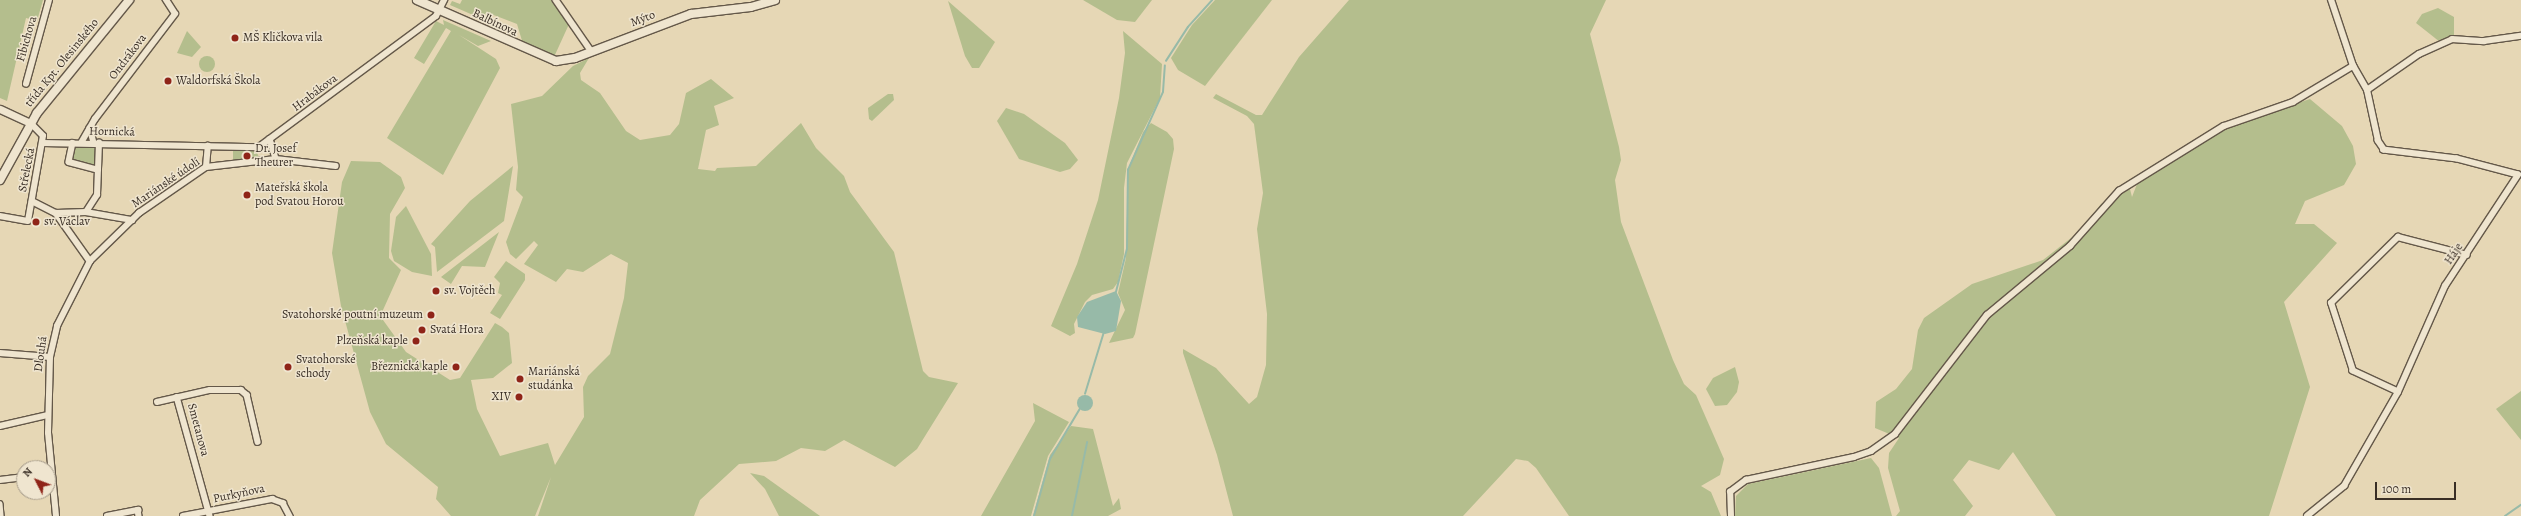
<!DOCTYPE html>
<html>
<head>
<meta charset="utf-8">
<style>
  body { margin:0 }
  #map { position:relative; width:2521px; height:516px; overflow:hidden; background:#e6d7b5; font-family:Alegreya,serif }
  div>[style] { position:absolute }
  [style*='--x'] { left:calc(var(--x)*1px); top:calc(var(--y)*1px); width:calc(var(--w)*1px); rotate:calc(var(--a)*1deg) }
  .green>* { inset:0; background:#b4be8d }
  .round { border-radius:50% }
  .water>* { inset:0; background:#97baa8 }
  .stream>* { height:1.5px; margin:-0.75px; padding:0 0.75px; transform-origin:0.75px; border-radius:0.75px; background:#97baa8 }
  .roads { filter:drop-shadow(1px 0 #645849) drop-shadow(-1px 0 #645849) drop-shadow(0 1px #645849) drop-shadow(0 -1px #645849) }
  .minor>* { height:5.5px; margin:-2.75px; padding:0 2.75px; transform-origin:2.75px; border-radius:2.75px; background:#efe5cf }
  .tertiary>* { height:7px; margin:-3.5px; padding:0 3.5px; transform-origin:3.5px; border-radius:3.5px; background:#efe5cf }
  .secondary>* { height:8px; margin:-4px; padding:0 4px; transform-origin:4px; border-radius:4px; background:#efe5cf }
  .dots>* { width:11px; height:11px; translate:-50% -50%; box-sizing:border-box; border:2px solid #efe5cf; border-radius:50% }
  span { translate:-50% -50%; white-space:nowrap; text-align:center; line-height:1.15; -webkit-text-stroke:3px #efe5cf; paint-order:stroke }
  .street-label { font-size:12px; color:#392e25 }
  .poi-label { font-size:12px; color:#392e25 }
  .left { translate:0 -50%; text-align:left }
  .right { translate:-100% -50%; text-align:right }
  .north { position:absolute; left:16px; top:460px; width:40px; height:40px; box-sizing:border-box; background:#efe5cf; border:1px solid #a69c8b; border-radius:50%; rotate:312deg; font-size:11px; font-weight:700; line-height:16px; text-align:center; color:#392e25 }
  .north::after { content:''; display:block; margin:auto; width:14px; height:18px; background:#8f2418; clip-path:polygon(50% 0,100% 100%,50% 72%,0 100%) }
  .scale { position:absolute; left:2375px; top:482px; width:81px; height:18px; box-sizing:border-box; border:2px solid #392e25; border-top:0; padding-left:5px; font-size:12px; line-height:14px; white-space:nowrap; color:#392e25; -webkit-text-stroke:3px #efe5cf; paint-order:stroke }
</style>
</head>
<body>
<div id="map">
  <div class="green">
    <i style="clip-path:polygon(0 0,43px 0,37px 21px,26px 18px,7px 101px,0 98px)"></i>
    <i style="clip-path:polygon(462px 0,554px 0,570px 22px,554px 57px,523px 44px,517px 24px,491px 14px,473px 15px,450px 5px,452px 1px,460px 4px)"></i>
    <i style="clip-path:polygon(1083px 0,1152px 0,1135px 22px,1117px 20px)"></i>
    <i style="clip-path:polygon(1215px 0,1272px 0,1205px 86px,1178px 70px,1171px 58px,1192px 25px)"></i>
    <i style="clip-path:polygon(1349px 0,1606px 0,1590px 34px,1619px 147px,1621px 160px,1615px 180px,1621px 222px,1673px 360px,1684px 384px,1696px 395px,1724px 459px,1720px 475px,1701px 486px,1711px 492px,1721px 516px,1569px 516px,1536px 468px,1528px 461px,1516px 459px,1463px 516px,1233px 516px,1217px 455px,1183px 353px,1183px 349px,1216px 368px,1249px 404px,1257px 397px,1266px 365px,1267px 314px,1257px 229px,1263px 193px,1254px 124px,1247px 116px,1213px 98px,1216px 94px,1256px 115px,1262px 115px,1299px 57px)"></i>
    <i style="clip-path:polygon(948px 1px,995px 42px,979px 68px,972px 68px,965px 56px)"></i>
    <i style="clip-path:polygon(2438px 8px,2454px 17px,2454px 37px,2440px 42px,2416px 23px,2422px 14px)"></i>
    <i style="clip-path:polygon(443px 20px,491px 41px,478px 46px,459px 35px,496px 59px,500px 68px,443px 175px,387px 138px,451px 31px,446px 28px,424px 64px,414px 58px,436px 21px,444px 25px)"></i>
    <i style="clip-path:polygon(187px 31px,201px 47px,192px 57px,177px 53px)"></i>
    <i style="clip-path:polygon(1123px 31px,1162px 64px,1160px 98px,1127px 163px,1124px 188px,1124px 254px,1118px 282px,1113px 289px,1092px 295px,1085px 302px,1074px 324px,1075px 333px,1070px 336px,1051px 326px,1077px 264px,1098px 200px,1119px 98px,1125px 53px)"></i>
    <i class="round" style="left:199px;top:56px;width:16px;height:16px"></i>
    <i style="clip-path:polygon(589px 58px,580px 73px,581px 80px,600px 93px,626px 131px,640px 140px,670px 135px,679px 124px,686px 93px,711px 79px,734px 98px,714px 106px,719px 125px,706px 130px,698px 169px,715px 171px,717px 168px,756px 166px,801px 123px,816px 148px,844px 176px,850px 192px,894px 252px,923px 371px,929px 377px,958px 383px,917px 449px,895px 467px,844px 440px,825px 451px,801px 448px,776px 461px,739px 464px,700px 500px,694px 516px,538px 516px,551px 477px,535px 516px,451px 516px,436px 499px,438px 487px,386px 444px,370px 412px,341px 306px,332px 253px,342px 182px,351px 161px,380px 162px,401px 177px,405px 188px,390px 214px,389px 258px,401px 270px,383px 310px,383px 320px,406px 352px,450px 380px,460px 378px,495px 323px,502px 327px,509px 333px,512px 363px,493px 378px,471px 380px,477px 409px,500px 456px,548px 443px,555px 465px,584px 417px,583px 387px,588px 376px,610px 354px,624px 298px,628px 263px,611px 254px,583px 272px,567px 269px,556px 282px,524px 264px,538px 245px,534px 241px,516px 259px,510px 254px,506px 242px,523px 197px,516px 190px,518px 167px,511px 104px,542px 96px,573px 66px)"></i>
    <i style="clip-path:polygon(888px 94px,893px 94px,894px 100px,872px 121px,869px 119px,868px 108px)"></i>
    <i style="clip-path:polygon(2310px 99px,2342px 126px,2353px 146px,2356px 164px,2344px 185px,2305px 201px,2295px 224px,2314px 224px,2337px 243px,2284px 302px,2310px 387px,2269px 516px,2056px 516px,2013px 452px,1999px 470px,1969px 460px,1953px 480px,1973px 506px,1965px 516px,1896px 516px,1900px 511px,1888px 468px,1889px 453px,1899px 438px,1875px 428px,1876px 402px,1896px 389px,1912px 369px,1918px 330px,1924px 318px,1972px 284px,2043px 260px,2080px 231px,2101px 204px,2130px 189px,2132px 197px,2137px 184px,2209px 137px,2250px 119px)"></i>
    <i style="clip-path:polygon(1006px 108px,1024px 114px,1065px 143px,1078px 160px,1070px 169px,1060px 172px,1019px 159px,997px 121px)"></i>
    <i style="clip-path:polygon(1151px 123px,1167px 132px,1173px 139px,1174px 149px,1135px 334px,1133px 338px,1109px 343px,1125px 310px,1118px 293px,1126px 258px,1128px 169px,1143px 132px)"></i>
    <i style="clip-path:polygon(74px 147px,96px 148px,94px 167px,70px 160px)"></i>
    <i style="clip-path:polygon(233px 150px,256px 151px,259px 157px,233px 161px)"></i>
    <i style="clip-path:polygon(513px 166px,504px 221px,437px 272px,435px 247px,431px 244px,470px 201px)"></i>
    <i style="clip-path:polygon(406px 206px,431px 254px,432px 276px,412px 272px,394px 261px,391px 251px,396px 217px)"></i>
    <i style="clip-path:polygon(499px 232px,485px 267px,462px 266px,451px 284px,441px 277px)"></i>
    <i style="clip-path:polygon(506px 261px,525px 274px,525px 280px,500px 319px,490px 313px,502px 295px,498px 293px,500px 283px,494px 277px)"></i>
    <i style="clip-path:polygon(1735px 367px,1739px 382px,1737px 392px,1727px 405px,1715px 406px,1706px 389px,1713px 378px)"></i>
    <i style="clip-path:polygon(2521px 391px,2521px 440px,2496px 409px)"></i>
    <i style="clip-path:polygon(1033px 403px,1069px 422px,1048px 456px,1031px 516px,981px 516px,1035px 421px)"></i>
    <i style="clip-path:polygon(1071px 426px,1093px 429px,1113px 506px,1119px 498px,1121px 509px,1108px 516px,1033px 516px,1050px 455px)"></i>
    <i style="clip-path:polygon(1871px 458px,1879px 468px,1892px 516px,1735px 516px,1736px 496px,1748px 484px)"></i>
    <i style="clip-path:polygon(750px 473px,764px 476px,820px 516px,779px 516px,765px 489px)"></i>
  </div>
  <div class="water">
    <i style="clip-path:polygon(1116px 291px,1121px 301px,1116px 331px,1105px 334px,1078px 327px,1077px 317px,1087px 302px)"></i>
    <i class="round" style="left:1077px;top:395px;width:16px;height:16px"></i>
  </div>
  <div class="stream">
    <i style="--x:1166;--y:61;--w:40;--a:-57.1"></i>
    <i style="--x:1188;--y:27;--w:36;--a:-48"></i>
    <i style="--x:1116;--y:292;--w:44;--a:-75.7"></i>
    <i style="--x:1127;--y:249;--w:79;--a:-89.3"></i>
    <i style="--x:1128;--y:170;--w:85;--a:-65.8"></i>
    <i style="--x:1163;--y:92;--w:26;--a:-86"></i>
    <i style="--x:1085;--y:394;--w:65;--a:-73"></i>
    <i style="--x:1034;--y:516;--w:59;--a:-74.3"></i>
    <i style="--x:1050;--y:459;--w:61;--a:-59.2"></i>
    <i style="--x:1072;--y:516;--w:75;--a:-78.4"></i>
    <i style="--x:2505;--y:516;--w:19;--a:-35"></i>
  </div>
  <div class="roads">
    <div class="minor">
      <i style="--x:556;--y:0;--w:63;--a:55.3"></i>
      <i style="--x:26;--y:84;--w:87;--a:-74.7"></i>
      <i style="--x:2367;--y:90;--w:63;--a:-34.7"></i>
      <i style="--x:2419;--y:54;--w:36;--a:-24"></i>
      <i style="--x:2452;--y:39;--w:32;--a:4"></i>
      <i style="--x:2484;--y:41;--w:37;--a:-8"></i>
      <i style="--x:90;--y:128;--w:16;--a:75"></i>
      <i style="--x:270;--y:139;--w:21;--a:73"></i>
      <i style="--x:43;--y:143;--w:216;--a:1.1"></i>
      <i style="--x:259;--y:147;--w:220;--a:-36.5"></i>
      <i style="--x:436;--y:16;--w:18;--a:-63"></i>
      <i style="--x:73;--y:143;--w:19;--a:102"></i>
      <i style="--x:69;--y:162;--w:30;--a:15"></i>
      <i style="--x:81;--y:143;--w:28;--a:-60"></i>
      <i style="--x:95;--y:119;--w:132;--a:-52.7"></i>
      <i style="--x:175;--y:14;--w:17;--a:-123"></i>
      <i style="--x:206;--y:167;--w:21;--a:-85"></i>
      <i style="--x:32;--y:201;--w:27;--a:27"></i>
      <i style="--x:56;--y:213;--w:30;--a:-2"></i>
      <i style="--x:86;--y:212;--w:47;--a:9.9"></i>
      <i style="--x:86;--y:212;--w:20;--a:-57"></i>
      <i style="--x:97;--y:195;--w:52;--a:-87.8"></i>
      <i style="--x:56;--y:213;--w:59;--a:54.7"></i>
      <i style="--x:0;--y:216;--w:28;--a:10"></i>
      <i style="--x:28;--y:221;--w:86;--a:-80"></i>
      <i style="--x:43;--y:136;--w:18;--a:-135"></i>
      <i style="--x:0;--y:353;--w:50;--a:4.6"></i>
      <i style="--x:2398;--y:392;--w:50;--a:-155"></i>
      <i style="--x:2353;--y:371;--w:71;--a:-107.9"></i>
      <i style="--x:2331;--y:303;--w:94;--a:-44.6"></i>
      <i style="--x:2398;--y:237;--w:71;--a:14.6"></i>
      <i style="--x:177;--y:397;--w:123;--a:74.5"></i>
      <i style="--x:157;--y:402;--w:54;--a:-12.8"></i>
      <i style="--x:210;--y:390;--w:31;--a:0"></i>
      <i style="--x:241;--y:390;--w:8;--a:40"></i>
      <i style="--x:247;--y:395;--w:48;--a:76.8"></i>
      <i style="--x:0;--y:426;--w:49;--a:-12.9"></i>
      <i style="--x:0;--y:480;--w:24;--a:-7"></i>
      <i style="--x:0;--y:504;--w:12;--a:85"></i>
      <i style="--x:56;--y:516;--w:83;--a:-95.5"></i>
      <i style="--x:48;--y:433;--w:76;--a:-88.5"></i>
      <i style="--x:50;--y:357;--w:32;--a:-77"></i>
      <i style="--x:57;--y:326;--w:73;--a:-63.1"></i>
      <i style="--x:90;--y:261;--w:69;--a:-44.4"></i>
      <i style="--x:139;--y:213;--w:81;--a:-34.5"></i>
      <i style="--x:206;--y:167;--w:70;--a:-6.5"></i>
      <i style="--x:276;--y:159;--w:60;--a:6.7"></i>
      <i style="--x:107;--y:516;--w:32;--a:-11"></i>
      <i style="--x:138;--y:510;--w:6;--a:81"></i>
      <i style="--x:183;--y:516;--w:91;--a:-10.8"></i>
      <i style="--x:272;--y:499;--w:12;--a:20"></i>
      <i style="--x:283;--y:503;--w:15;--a:62"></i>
      <i style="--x:1731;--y:516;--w:24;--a:-92"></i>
      <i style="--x:1730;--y:492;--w:20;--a:-37"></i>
      <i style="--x:1746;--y:480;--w:110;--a:-12"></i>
      <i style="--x:1854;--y:457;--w:18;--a:-19"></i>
      <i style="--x:1871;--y:451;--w:29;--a:-35"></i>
      <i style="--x:1895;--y:434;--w:150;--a:-52.3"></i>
      <i style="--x:1987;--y:315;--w:108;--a:-39.7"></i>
      <i style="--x:2070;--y:246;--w:74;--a:-48.3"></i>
      <i style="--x:2119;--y:191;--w:123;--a:-31.8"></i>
      <i style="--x:2224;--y:126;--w:73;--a:-19.2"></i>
      <i style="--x:2293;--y:102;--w:70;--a:-31"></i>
      <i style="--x:2307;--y:516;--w:48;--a:-39"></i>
      <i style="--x:2344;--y:486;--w:108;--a:-60.1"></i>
      <i style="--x:2398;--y:392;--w:116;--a:-66.1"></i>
      <i style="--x:2445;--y:286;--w:133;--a:-56.7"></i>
      <i style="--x:2518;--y:175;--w:63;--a:-165.3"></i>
      <i style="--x:2457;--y:159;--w:74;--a:-173"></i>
      <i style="--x:2384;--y:150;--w:11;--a:-124"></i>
      <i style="--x:2378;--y:141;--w:52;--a:-102.2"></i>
      <i style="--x:2367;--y:90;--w:28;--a:-120"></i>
      <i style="--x:2353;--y:66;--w:70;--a:-108.4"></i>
    </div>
    <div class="tertiary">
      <i style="--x:0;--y:109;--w:33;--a:25"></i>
    </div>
    <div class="secondary">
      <i style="--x:417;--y:0;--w:152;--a:23.7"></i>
      <i style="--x:556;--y:61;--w:19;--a:-9"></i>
      <i style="--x:575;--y:58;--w:124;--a:-20.8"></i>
      <i style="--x:691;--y:14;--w:60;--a:-6.7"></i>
      <i style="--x:751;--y:7;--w:25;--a:-16"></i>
      <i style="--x:0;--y:180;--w:77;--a:-61.1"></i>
      <i style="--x:37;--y:113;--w:146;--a:-50.8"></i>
    </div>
  </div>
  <div class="dots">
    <i style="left:235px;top:38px;background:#8f2418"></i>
    <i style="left:168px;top:81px;background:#8f2418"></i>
    <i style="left:247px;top:156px;background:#8f2418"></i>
    <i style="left:247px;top:195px;background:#8f2418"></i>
    <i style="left:36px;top:222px;background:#8f2418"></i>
    <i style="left:436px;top:291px;background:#8f2418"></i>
    <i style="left:431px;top:315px;background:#8f2418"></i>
    <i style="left:422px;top:330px;background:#8f2418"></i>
    <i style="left:416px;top:341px;background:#8f2418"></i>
    <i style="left:288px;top:367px;background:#8f2418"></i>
    <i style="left:456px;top:367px;background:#8f2418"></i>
    <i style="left:520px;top:379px;background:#8f2418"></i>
    <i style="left:519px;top:397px;background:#8f2418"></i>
  </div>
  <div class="street-label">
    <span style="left:643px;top:19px;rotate:-21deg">Mýto</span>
    <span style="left:495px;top:23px;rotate:25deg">Balbínova</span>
    <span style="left:27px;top:39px;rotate:-74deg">Fibichova</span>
    <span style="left:128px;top:57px;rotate:-53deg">Ondrákova</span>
    <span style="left:62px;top:63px;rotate:-51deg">třída Kpt. Olesinského</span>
    <span style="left:315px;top:93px;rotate:-37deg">Hrabákova</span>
    <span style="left:112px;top:132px;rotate:1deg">Hornická</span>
    <span style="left:27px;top:170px;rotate:-79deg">Střelecká</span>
    <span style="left:166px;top:183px;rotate:-34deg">Mariánské údolí</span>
    <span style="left:2454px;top:254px;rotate:-56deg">Háje</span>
    <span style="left:41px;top:354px;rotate:-82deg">Dlouhá</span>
    <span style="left:198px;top:430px;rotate:75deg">Smetanova</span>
    <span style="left:239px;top:494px;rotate:-12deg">Purkyňova</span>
  </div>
  <div class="poi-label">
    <span class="left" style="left:243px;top:38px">MŠ Kličkova vila</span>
    <span class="left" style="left:176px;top:81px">Waldorfská Škola</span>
    <span class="left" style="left:255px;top:156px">Dr. Josef<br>Theurer</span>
    <span class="left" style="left:255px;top:195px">Mateřská škola<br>pod Svatou Horou</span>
    <span class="left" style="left:44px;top:222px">sv. Václav</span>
    <span class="left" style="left:444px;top:291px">sv. Vojtěch</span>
    <span class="right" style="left:423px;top:315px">Svatohorské poutní muzeum</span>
    <span class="left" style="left:430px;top:330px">Svatá Hora</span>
    <span class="right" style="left:408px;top:341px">Plzeňská kaple</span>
    <span class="left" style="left:296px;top:367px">Svatohorské<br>schody</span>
    <span class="right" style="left:448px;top:367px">Březnická kaple</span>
    <span class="left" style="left:528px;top:379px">Mariánská<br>studánka</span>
    <span class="right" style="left:511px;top:397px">XIV</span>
  </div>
  <div class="north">N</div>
  <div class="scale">100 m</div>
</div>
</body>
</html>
